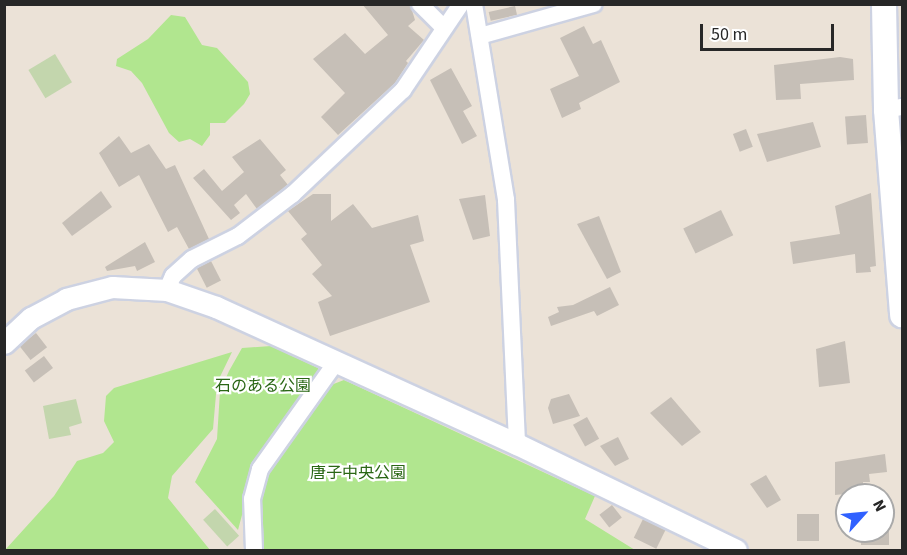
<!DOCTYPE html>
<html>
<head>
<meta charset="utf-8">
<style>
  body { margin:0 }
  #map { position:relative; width:907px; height:555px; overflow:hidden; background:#ebe2d7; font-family:"Source Sans 3","Noto Sans JP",sans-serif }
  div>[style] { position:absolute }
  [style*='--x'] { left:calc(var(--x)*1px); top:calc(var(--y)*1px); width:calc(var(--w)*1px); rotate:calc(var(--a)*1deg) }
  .green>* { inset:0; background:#b1e68f }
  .cemetery>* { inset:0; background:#c3d6ad; transform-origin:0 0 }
  .building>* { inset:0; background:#c6bfb7; transform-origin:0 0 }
  .roads { filter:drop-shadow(2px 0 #cdd2e2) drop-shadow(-2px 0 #cdd2e2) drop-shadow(0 2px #cdd2e2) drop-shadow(0 -2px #cdd2e2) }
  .minor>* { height:16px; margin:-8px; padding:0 8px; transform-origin:8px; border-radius:8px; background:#fff }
  .tertiary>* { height:21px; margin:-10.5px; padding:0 10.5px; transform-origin:10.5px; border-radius:10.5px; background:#fff }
  .secondary>* { height:24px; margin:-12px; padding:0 12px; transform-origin:12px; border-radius:12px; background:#fff }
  span { translate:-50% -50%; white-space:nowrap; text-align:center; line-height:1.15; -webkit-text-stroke:4.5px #fff; paint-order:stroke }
  .park-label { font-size:16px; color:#2a6715 }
  .frame { position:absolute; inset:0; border:6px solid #272727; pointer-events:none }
  .north { position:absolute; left:835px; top:483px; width:60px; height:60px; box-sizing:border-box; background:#fff; border:2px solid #a9a9a9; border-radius:50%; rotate:63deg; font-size:16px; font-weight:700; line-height:24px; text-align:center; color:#272727 }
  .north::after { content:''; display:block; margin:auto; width:21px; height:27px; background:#3061ff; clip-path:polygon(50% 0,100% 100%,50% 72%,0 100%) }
  .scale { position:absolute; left:700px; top:24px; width:134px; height:27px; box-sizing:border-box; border:3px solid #272727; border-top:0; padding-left:8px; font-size:18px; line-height:21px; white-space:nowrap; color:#272727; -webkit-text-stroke:4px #fff; paint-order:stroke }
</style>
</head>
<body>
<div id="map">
  <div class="green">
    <i style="clip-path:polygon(171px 15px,185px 17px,202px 45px,217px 48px,248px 82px,250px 94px,244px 104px,225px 123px,210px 123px,210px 135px,202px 146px,190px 139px,179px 142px,169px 133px,142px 83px,131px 71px,116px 66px,117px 59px,148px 39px)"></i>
    <i style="clip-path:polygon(271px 346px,318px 368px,320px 375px,265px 447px,255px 466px,238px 530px,195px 482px,217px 439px,220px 391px,229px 371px,242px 348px)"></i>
    <i style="clip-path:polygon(232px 352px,217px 383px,213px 429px,172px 476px,168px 498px,210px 550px,5px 550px,54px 496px,77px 461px,103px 453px,114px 442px,104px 421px,106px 396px,114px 388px)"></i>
    <i style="clip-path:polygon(344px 380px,595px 496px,585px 519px,635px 550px,261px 550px,259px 492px,268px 468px,331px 385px)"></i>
  </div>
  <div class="cemetery">
    <i style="left:55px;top:54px;width:33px;height:31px;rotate:59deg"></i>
    <i style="clip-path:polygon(76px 399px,82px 423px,69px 427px,71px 435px,49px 439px,43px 406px)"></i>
    <i style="left:215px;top:509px;width:36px;height:16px;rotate:48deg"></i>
  </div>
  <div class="building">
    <i style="clip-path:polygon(362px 4px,410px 4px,415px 20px,408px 26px,424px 40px,406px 61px,408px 63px,395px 83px,338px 135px,321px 117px,345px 93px,313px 59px,345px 33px,365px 54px,388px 35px)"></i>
    <i style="left:515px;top:6px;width:9px;height:27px;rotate:77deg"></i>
    <i style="clip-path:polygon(584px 26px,593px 44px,601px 40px,620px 82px,579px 103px,581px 109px,562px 118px,550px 89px,579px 76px,560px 38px)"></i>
    <i style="clip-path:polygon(840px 57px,853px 59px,854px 80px,800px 84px,801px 99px,776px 100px,774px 65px)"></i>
    <i style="clip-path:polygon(451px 68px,472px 106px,463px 111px,477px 136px,462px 144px,430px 80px)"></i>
    <i style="left:866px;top:115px;width:28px;height:21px;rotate:86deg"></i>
    <i style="clip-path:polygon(813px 122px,821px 147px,767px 162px,757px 134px)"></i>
    <i style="left:746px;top:129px;width:19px;height:14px;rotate:69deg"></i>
    <i style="clip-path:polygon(119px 136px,131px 153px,149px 144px,166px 169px,175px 165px,209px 239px,189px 249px,177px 227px,168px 232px,139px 175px,119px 187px,99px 153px)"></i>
    <i style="clip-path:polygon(260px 139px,286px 170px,280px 175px,288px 185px,257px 209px,246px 194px,234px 205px,240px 213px,231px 220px,193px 178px,204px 169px,222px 191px,244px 172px,232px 157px)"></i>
    <i style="clip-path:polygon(101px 191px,112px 207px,72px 236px,62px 223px)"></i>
    <i style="clip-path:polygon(871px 193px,876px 266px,870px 267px,871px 272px,856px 273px,855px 254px,793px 264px,790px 242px,840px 234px,835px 206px)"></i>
    <i style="clip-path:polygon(313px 194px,331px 194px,331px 221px,353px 204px,372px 228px,418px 215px,424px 241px,410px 245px,430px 302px,330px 336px,318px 302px,332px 296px,312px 274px,322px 265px,301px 239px,307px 234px,288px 211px)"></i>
    <i style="clip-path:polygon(485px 195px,490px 236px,473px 240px,459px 199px)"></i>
    <i style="left:721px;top:210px;width:28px;height:42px;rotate:64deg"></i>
    <i style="clip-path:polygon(599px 216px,621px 272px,607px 279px,577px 224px)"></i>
    <i style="clip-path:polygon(145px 242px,155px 262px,137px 271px,135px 266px,107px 271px,105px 267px)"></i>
    <i style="left:211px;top:261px;width:22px;height:16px;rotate:63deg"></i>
    <i style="clip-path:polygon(610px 287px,619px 305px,597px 316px,594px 311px,551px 326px,548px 317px,559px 312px,557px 307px,573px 305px)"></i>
    <i style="left:36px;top:333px;width:18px;height:21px;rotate:52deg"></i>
    <i style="clip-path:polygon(845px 341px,850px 383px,819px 387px,816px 349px)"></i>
    <i style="left:44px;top:356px;width:15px;height:24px;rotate:53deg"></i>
    <i style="clip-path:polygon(569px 394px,580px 416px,553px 424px,548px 408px,551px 399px)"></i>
    <i style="clip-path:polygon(671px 397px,701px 432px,682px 446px,650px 413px)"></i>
    <i style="left:587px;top:417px;width:25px;height:16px;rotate:61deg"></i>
    <i style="clip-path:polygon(618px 437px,629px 459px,615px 466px,600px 446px)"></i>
    <i style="clip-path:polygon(885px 454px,887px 472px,869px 474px,870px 482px,863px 482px,864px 492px,835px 495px,835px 462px)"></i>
    <i style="clip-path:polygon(766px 475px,781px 500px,767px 508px,750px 484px)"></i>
    <i style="left:612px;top:505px;width:16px;height:16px;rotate:52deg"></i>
    <i style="left:797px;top:514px;width:22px;height:27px"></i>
    <i style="left:643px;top:519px;width:25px;height:21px;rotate:26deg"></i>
    <i style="left:861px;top:531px;width:28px;height:14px"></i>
  </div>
  <div class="roads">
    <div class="minor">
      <i style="--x:420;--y:4;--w:34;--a:45"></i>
      <i style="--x:474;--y:4;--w:199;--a:80.7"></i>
      <i style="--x:506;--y:200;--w:244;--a:87.4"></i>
      <i style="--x:480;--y:36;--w:118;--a:-15.7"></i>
      <i style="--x:886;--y:110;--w:16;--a:-11"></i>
      <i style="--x:167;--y:290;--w:15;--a:-67"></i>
      <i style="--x:173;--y:276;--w:25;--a:-42"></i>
      <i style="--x:192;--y:259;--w:51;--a:-26.6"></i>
      <i style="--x:238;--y:236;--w:69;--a:-37.4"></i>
      <i style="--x:293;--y:194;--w:151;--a:-43.4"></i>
      <i style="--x:403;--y:90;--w:104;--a:-56"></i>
      <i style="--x:254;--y:550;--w:51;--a:-92.2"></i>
      <i style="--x:252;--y:499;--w:31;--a:-75"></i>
      <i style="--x:260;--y:469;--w:129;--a:-54.5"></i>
    </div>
    <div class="tertiary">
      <i style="--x:4;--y:343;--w:37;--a:-43"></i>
      <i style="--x:31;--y:318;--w:40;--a:-28"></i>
      <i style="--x:66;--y:299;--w:48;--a:-14.6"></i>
      <i style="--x:112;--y:287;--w:55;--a:3.1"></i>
      <i style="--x:167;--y:290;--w:52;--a:19.1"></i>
      <i style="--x:216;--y:307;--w:331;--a:24.5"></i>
      <i style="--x:517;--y:444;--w:243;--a:25.8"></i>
    </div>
    <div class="secondary">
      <i style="--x:884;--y:4;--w:106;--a:88.9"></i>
      <i style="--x:886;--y:110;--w:206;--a:85.5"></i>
    </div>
  </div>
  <div class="park-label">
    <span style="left:263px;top:386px">石のある公園</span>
    <span style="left:358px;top:473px">唐子中央公園</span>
  </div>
  <div class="frame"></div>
  <div class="north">N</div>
  <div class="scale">50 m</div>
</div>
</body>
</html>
